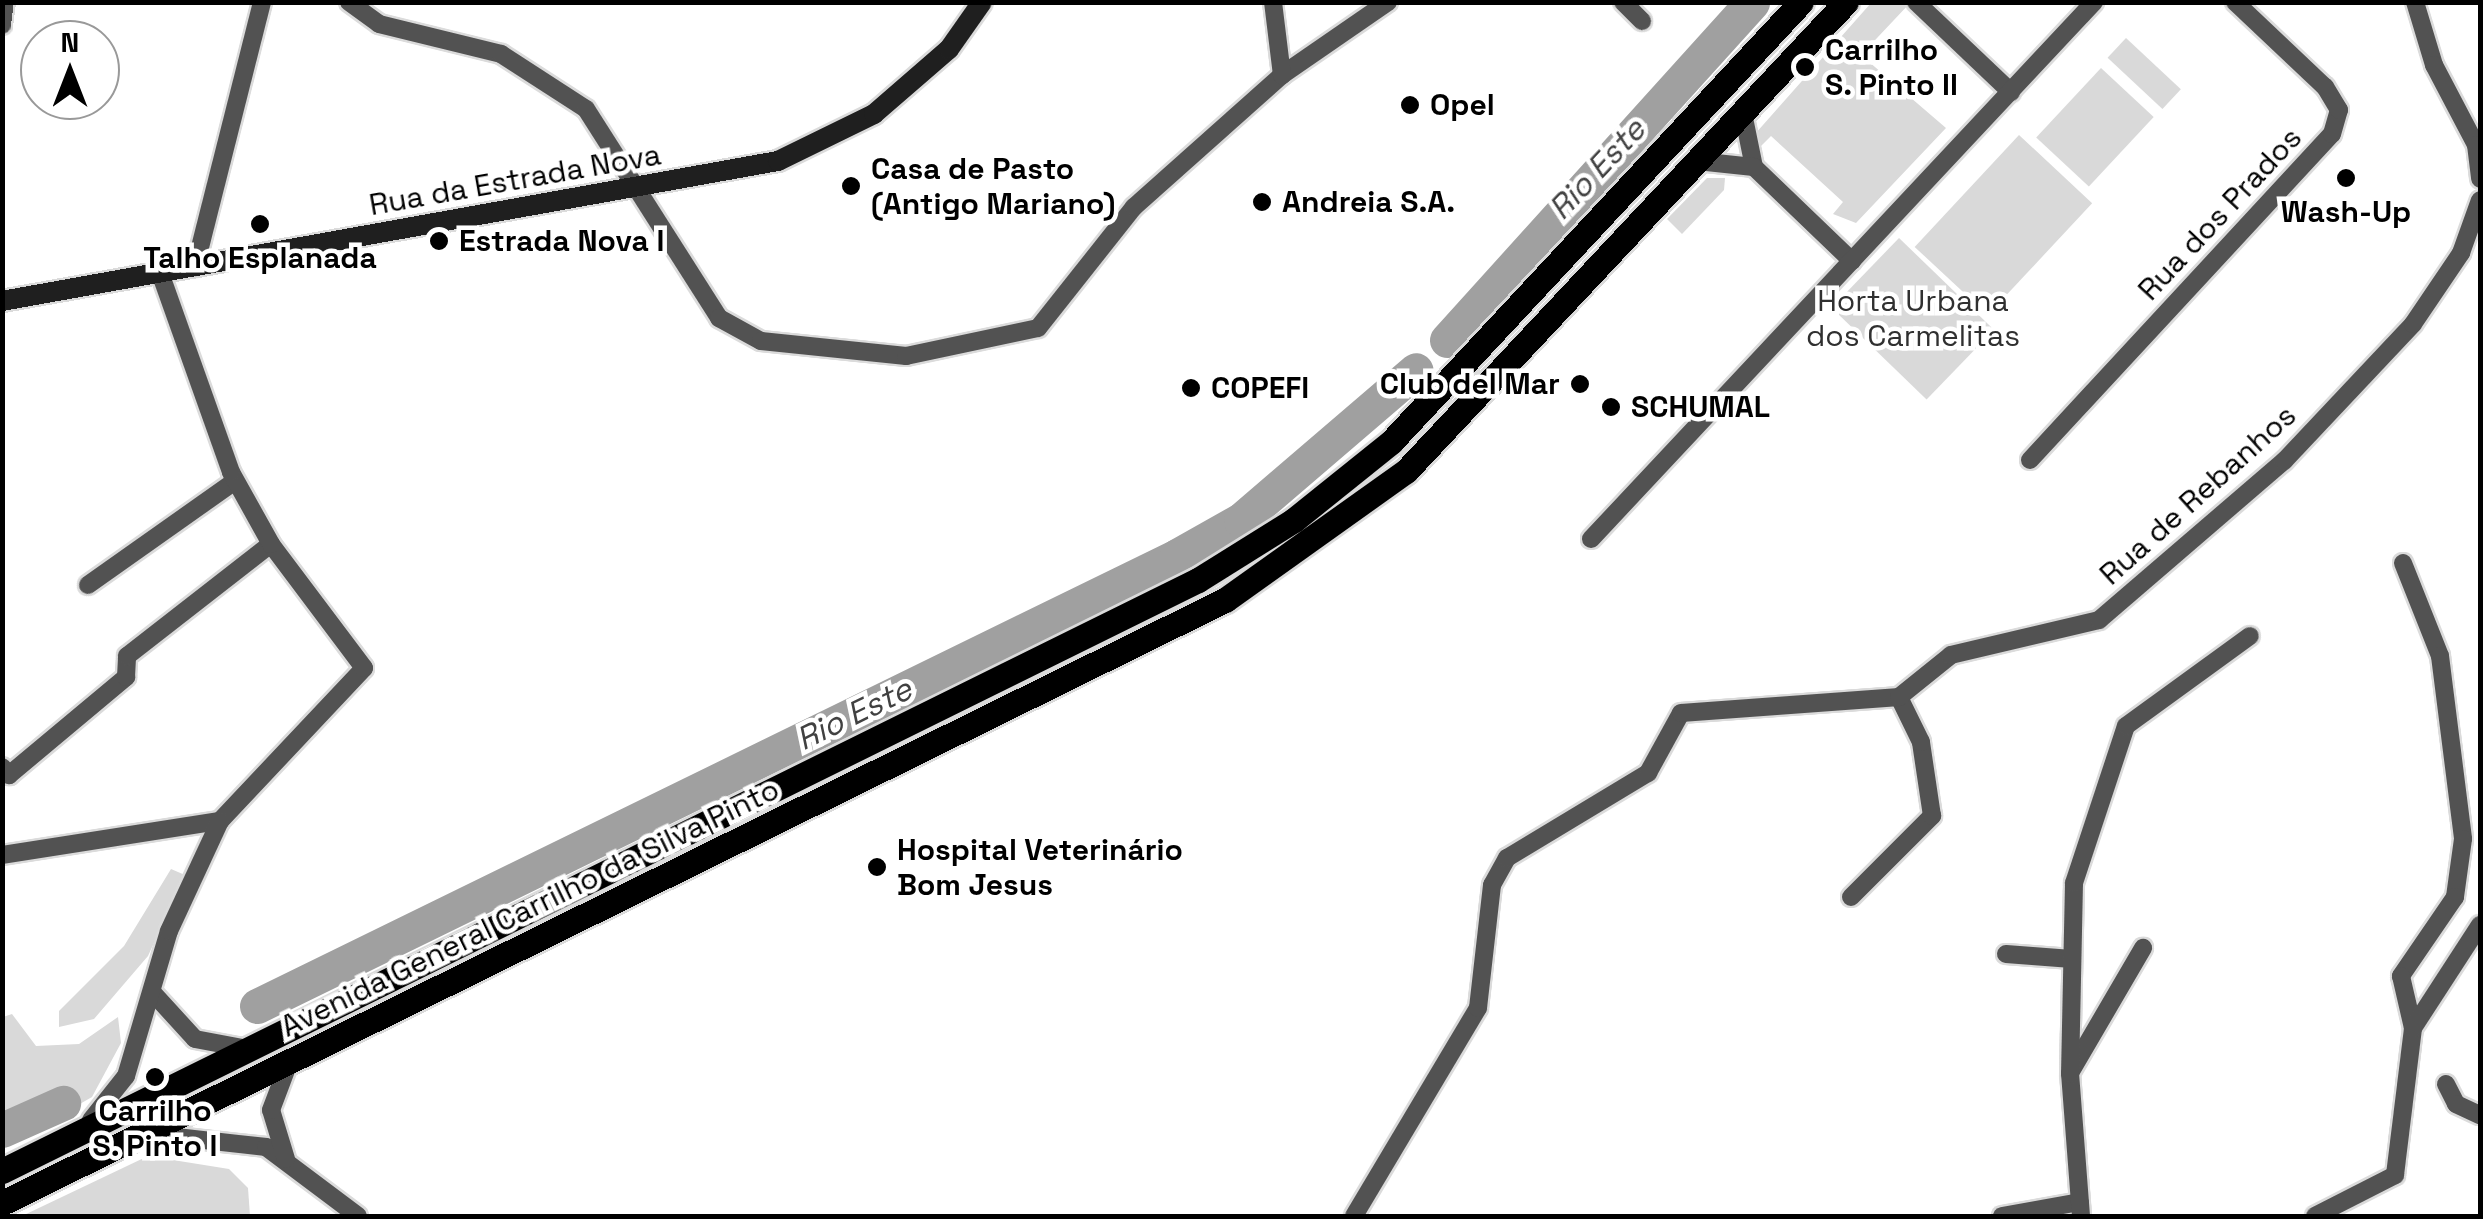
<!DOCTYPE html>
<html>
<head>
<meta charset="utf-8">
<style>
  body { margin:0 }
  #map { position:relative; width:2483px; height:1219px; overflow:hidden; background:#fff; font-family:"Space Grotesk",sans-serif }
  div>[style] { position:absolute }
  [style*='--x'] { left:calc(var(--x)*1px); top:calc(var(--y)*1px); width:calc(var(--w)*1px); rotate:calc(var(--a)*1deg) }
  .green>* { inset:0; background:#d9d9d9; transform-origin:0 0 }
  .river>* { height:35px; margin:-17.5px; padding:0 17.5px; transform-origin:17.5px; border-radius:17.5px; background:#a0a0a0 }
  .roads { filter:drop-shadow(2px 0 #dbdbdb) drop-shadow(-2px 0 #dbdbdb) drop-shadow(0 2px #dbdbdb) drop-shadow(0 -2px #dbdbdb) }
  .minor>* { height:18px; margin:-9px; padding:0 9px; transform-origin:9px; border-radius:9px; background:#525252 }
  .secondary>* { height:20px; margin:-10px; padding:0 10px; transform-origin:10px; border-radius:10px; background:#1f1f1f }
  .primary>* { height:25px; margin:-12.5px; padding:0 12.5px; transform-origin:12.5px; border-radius:12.5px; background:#000 }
  .dots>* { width:28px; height:28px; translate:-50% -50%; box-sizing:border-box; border:5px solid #fff; border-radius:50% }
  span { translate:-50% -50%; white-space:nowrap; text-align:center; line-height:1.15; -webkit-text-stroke:9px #fff; paint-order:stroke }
  .poi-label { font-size:30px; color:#000; font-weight:700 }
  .left { translate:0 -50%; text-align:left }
  .right { translate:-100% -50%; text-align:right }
  .street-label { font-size:30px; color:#000 }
  .park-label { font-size:30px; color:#303030 }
  .water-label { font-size:32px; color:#414141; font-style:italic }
  .frame { position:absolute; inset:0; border:5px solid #000; pointer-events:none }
  .north { position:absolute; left:20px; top:20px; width:100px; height:100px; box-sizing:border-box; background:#fff; border:2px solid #999; border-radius:50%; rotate:0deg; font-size:28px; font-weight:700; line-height:40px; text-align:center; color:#000 }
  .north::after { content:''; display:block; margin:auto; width:35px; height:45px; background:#000; clip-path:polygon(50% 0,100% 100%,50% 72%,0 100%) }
</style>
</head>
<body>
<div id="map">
  <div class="green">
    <i style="clip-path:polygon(1871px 3px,1910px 3px,1861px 55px,1946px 128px,1856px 223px,1833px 214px,1843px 202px,1771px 136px,1759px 148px,1755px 134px)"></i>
    <i style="left:2126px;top:38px;width:75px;height:27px;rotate:43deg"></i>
    <i style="left:2101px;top:68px;width:72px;height:95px;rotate:43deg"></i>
    <i style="left:2019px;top:135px;width:100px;height:153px;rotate:43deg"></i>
    <i style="clip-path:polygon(1707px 178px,1725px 178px,1724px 190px,1682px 234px,1667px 219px)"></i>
    <i style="left:1899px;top:238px;width:132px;height:97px;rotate:44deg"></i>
    <i style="clip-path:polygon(171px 869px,185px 875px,148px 956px,94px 1019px,59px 1027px,59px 1011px,124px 946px)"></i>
    <i style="clip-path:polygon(12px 1014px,36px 1046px,79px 1044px,118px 1017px,121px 1043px,92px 1097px,3px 1148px,3px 1017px)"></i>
    <i style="clip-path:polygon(148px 1156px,229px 1169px,248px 1188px,250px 1216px,22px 1216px)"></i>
  </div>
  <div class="river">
    <i style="--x:1447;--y:340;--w:455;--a:-47.9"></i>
    <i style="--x:257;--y:1006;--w:1024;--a:-26.06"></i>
    <i style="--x:1177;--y:556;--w:73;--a:-29.4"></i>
    <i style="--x:1241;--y:520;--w:230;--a:-40.6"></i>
    <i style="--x:2;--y:1130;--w:67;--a:-23.9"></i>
  </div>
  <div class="roads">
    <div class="minor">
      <i style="--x:349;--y:2;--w:37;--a:36"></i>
      <i style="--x:379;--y:24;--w:126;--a:13.8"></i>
      <i style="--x:501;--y:54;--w:101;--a:32.9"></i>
      <i style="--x:586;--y:109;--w:248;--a:57.5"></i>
      <i style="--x:719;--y:318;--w:48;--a:28.7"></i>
      <i style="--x:761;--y:341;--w:146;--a:5.9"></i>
      <i style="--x:906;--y:356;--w:135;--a:-12"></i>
      <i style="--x:1038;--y:328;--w:154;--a:-51.6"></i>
      <i style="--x:1134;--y:207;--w:198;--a:-41.7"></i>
      <i style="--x:1282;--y:75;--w:129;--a:-34.6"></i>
      <i style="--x:1273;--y:2;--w:74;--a:83"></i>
      <i style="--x:1623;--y:2;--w:27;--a:45"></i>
      <i style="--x:1916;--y:2;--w:131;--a:43.5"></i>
      <i style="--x:2415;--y:2;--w:66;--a:73.2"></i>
      <i style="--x:2434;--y:65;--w:90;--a:62.3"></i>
      <i style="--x:2476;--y:145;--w:34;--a:83"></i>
      <i style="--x:2;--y:25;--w:23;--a:-83"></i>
      <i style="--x:1743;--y:113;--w:55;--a:78.5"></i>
      <i style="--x:1754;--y:167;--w:136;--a:43.8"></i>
      <i style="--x:1697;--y:161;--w:57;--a:6"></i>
      <i style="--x:195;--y:267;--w:273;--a:-75.8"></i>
      <i style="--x:2030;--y:460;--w:444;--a:-47.2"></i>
      <i style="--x:2332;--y:134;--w:25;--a:-74"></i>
      <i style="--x:2339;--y:110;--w:27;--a:-121"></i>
      <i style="--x:2325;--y:87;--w:124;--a:-136.6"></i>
      <i style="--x:1591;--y:539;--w:736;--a:-46.87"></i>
      <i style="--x:2403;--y:563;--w:100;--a:68.3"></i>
      <i style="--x:2440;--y:656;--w:184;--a:82.8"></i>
      <i style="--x:2463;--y:839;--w:59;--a:97.9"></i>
      <i style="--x:2455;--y:897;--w:96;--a:124.4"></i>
      <i style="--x:2401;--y:976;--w:53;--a:77"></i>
      <i style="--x:88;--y:585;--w:180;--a:-35.3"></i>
      <i style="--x:2;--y:767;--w:11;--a:49"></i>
      <i style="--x:9;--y:775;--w:153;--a:-39.9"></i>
      <i style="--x:126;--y:677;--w:21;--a:-87"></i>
      <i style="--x:127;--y:656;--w:182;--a:-37.9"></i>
      <i style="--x:2;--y:855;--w:221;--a:-8.9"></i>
      <i style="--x:220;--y:821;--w:210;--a:-46.7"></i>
      <i style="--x:364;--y:668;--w:155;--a:-126.9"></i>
      <i style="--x:271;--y:544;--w:82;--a:-119.1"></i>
      <i style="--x:231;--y:472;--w:211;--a:-109.6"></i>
      <i style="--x:1851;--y:897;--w:115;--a:-45"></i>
      <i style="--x:1932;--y:816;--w:75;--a:-98.5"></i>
      <i style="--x:1921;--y:742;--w:50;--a:-116.1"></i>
      <i style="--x:2006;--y:954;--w:66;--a:4.3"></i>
      <i style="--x:153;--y:993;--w:62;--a:47.6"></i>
      <i style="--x:195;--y:1039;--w:54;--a:10.7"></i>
      <i style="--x:2070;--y:1073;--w:145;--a:-59.7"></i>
      <i style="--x:2446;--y:1084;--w:22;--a:63"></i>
      <i style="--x:2456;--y:1104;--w:26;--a:25"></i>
      <i style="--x:91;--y:1120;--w:56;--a:-51.5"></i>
      <i style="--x:126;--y:1076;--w:151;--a:-73.5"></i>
      <i style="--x:169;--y:931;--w:121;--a:-65.1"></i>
      <i style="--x:150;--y:1134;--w:117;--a:6.4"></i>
      <i style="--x:266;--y:1147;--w:115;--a:36.9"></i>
      <i style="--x:286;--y:1159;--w:51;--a:-107"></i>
      <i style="--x:271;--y:1110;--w:48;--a:-69.3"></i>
      <i style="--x:1354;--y:1216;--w:242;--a:-59.2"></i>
      <i style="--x:1478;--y:1008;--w:124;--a:-83.5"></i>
      <i style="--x:1492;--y:885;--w:31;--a:-61"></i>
      <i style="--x:1507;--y:858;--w:165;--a:-31.1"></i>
      <i style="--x:1648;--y:773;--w:68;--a:-61.2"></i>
      <i style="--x:1681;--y:713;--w:219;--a:-4.2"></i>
      <i style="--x:1899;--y:697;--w:67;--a:-38.9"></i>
      <i style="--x:1951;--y:655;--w:152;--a:-13.3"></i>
      <i style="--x:2099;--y:620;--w:244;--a:-40.7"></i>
      <i style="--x:2284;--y:461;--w:188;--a:-46.7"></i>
      <i style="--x:2413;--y:324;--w:86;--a:-55.9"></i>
      <i style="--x:2461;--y:253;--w:56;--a:-70.3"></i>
      <i style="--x:2002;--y:1216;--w:79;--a:-10.2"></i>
      <i style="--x:2081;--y:1216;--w:142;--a:-94.4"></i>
      <i style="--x:2070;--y:1074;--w:191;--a:-88.8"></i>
      <i style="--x:2074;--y:883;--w:165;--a:-71.7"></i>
      <i style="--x:2126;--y:726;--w:153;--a:-36"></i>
      <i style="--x:2315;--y:1216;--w:90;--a:-27.1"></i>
      <i style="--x:2395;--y:1175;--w:148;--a:-83"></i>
      <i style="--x:2413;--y:1028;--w:123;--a:-57"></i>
    </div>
    <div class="secondary">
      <i style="--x:2;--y:301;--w:789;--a:-10.23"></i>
      <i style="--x:778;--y:161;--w:107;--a:-26.1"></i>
      <i style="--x:874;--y:114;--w:99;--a:-40.9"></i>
      <i style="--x:949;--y:49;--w:57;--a:-54.9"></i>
    </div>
    <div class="primary">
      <i style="--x:2;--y:1171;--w:1334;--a:-26.3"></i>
      <i style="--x:1198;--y:580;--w:113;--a:-32"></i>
      <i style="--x:1294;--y:520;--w:124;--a:-38.8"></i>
      <i style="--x:1391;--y:442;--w:601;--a:-47.02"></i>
      <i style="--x:2;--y:1203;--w:1364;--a:-26.25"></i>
      <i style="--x:1225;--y:600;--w:222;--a:-35.5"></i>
      <i style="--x:1406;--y:471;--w:643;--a:-46.83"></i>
    </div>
  </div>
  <div class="dots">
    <i style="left:1805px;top:67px;background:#000"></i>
    <i style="left:1410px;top:105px;background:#000"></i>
    <i style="left:2346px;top:178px;background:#000"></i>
    <i style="left:851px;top:186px;background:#000"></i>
    <i style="left:1262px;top:202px;background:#000"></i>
    <i style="left:260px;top:224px;background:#000"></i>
    <i style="left:439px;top:241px;background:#000"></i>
    <i style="left:1580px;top:384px;background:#000"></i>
    <i style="left:1191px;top:388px;background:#000"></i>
    <i style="left:1611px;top:407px;background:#000"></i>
    <i style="left:877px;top:867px;background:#000"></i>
    <i style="left:155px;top:1077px;background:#000"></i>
  </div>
  <div class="poi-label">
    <span class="left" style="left:1825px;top:67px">Carrilho<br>S. Pinto II</span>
    <span class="left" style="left:1430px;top:105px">Opel</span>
    <span class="left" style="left:871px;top:186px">Casa de Pasto<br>(Antigo Mariano)</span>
    <span class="left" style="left:1282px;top:202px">Andreia S.A.</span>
    <span style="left:2346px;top:212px">Wash-Up</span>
    <span class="left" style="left:459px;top:241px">Estrada Nova I</span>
    <span style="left:260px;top:258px">Talho Esplanada</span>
    <span class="right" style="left:1560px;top:384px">Club del Mar</span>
    <span class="left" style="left:1211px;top:388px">COPEFI</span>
    <span class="left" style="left:1631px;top:407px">SCHUMAL</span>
    <span class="left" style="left:897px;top:867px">Hospital Veterinário<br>Bom Jesus</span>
    <span style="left:155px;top:1128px">Carrilho<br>S. Pinto I</span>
  </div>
  <div class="street-label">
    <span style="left:515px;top:180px;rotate:-10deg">Rua da Estrada Nova</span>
    <span style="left:2220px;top:214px;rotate:-47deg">Rua dos Prados</span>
    <span style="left:2198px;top:495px;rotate:-42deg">Rua de Rebanhos</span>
    <span style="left:530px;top:908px;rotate:-26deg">Avenida General Carrilho da Silva Pinto</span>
  </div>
  <div class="park-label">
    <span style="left:1913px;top:318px">Horta Urbana<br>dos Carmelitas</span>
  </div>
  <div class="water-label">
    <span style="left:1597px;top:169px;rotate:-47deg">Rio Este</span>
    <span style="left:854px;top:714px;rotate:-26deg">Rio Este</span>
  </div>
  <div class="frame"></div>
  <div class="north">N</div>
</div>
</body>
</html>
